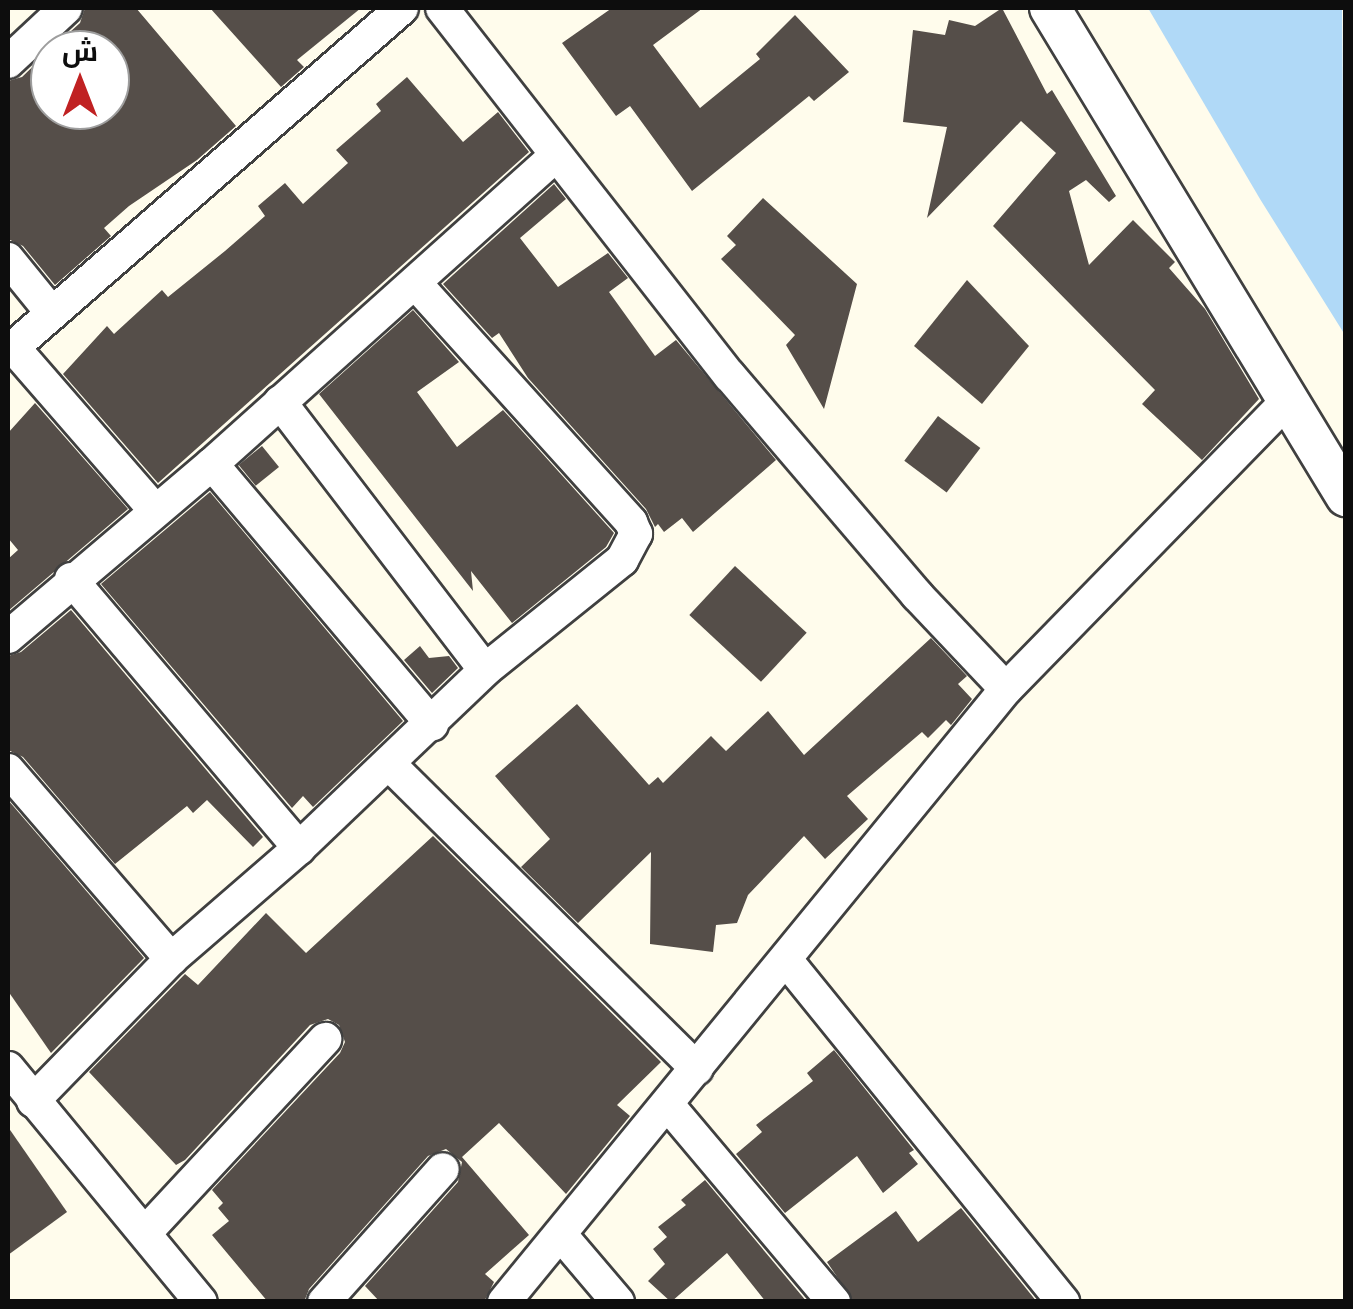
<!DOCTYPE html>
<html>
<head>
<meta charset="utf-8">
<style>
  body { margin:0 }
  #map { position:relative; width:1353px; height:1309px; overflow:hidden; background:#fffcec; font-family:"Libre Baskerville",Cairo,serif }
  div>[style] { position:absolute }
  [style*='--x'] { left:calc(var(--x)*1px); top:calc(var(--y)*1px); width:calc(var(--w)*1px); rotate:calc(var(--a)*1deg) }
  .water>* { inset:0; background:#b0d9f7 }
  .building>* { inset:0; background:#554e49; transform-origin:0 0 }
  .roads { filter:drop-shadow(2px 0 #404040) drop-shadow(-2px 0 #404040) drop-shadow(0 2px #404040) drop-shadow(0 -2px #404040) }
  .minor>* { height:32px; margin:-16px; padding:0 16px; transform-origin:16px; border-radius:16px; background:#fff }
  .tertiary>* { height:40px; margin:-20px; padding:0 20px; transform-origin:20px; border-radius:20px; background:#fff }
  span { translate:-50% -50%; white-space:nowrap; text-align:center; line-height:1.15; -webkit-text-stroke:10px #fff; paint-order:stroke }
  .frame { position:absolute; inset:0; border:10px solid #0d0d0d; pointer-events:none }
  .north { position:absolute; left:30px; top:30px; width:100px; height:100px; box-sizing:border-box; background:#fff; border:2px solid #9e9e9e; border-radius:50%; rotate:0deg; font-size:28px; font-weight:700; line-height:40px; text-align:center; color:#0d0d0d }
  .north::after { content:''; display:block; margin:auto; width:35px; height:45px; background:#c02122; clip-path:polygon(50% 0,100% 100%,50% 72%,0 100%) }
</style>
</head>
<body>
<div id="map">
  <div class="water">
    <i style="clip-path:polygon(1148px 8px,1342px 8px,1345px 335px,1260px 199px)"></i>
  </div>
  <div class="building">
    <i style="clip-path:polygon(85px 8px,136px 8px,236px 126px,197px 160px,129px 206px,104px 228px,111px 236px,55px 285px,23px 246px,8px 239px,8px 81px,22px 77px,50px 50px,50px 110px,110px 110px,110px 50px,50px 50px,80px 23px)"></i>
    <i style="clip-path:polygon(210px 8px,361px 8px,297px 60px,304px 67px,281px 87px)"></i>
    <i style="clip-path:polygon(612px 8px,703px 8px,653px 45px,700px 108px,760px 59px,756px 54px,795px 15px,849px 72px,814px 101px,809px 96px,692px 191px,630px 106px,616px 116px,562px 43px)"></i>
    <i style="clip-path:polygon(1002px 8px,1047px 94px,1052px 90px,1116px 196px,1109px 202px,1086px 180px,1069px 191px,1089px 265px,1133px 220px,1175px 262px,1169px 268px,1205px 309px,1259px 399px,1202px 460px,1142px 404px,1155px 390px,993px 226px,1056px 153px,1021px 121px,927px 218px,947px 127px,903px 122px,913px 30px,945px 35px,949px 20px,975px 26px)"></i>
    <i style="clip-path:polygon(407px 77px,463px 142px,498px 112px,529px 152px,158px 483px,63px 374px,107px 326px,114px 334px,162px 290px,168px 297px,225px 251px,265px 216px,258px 206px,285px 183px,303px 204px,348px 163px,336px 150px,381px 111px,376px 104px)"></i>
    <i style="clip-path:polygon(554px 184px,566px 199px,520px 238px,558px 287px,608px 253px,628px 278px,609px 292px,655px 356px,676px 340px,776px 460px,693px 532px,682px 518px,664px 532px,658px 524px,655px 527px,646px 509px,528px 378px,499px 333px,492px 338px,443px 284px)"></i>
    <i style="clip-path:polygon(763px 198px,857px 284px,824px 409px,786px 345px,795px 335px,721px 259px,736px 245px,727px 236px)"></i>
    <i style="clip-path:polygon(967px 280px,1029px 346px,982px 404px,914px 346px)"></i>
    <i style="clip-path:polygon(413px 310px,459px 362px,417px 392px,457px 447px,503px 410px,614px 533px,606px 547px,512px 623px,471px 571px,473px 591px,319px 394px)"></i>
    <i style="clip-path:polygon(35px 403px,128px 509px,8px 611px,8px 559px,18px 550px,8px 538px,8px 433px)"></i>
    <i style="left:938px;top:416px;width:53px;height:56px;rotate:37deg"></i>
    <i style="left:262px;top:446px;width:27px;height:30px;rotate:51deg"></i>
    <i style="clip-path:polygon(210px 492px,403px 721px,313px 807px,303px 796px,292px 808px,101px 584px)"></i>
    <i style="left:735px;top:566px;width:98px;height:67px;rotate:43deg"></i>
    <i style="clip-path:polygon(71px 610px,263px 837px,253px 847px,207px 800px,193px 813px,187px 806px,115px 864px,23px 757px,8px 750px,8px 656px,21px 652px)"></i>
    <i style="clip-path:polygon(931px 638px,967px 676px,958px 684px,972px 699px,951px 725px,946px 720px,928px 738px,922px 732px,847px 796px,868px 819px,825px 859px,804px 836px,748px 895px,737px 923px,716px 925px,713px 952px,650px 944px,651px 852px,578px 923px,521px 867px,550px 839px,495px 776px,577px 704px,649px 785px,658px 777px,663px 783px,711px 736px,726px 751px,768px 711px,804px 755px)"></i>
    <i style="clip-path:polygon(420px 646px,429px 658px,449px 656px,458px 668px,432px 693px,404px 660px)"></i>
    <i style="clip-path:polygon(8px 800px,144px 958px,51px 1053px,8px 991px)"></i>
    <i style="clip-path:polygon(433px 836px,661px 1062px,617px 1105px,630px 1116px,566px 1194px,499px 1123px,462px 1157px,529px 1235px,485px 1274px,494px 1282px,484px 1302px,380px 1302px,365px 1286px,458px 1182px,462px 1162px,446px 1149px,428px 1156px,309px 1289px,304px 1302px,268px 1302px,212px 1235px,229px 1221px,218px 1208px,223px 1203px,212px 1190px,340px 1053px,345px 1042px,339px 1025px,328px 1019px,310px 1025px,185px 1160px,176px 1165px,89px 1072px,185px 974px,198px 985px,266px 913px,306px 953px)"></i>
    <i style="clip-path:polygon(834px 1050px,914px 1150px,909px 1153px,918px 1164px,883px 1193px,857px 1156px,785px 1213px,736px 1154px,762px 1132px,756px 1125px,813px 1081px,807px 1073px)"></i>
    <i style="clip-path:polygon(8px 1127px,67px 1212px,8px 1255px)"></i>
    <i style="clip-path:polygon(705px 1180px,807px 1302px,766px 1302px,727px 1253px,671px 1302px,648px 1281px,665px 1264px,653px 1249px,667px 1237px,658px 1227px,686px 1205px,681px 1200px)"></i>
    <i style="clip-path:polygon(961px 1208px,1037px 1302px,854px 1302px,827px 1262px,896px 1211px,918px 1242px)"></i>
  </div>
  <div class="roads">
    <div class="minor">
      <i style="--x:442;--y:8;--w:467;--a:52"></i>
      <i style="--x:730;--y:376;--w:288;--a:49.5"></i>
      <i style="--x:917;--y:595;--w:129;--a:46.6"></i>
      <i style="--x:8;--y:62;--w:79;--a:-43"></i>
      <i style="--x:8;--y:259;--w:68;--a:50.9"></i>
      <i style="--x:13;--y:347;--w:215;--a:49"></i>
      <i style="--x:8;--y:352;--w:523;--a:-41.12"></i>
      <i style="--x:280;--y:402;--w:337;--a:52.6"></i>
      <i style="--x:212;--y:464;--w:341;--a:49.8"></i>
      <i style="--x:71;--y:579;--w:353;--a:49.7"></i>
      <i style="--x:8;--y:637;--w:267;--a:-40.3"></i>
      <i style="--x:212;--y:464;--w:460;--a:-41.9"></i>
      <i style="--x:389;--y:764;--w:433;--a:44.7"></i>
      <i style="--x:8;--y:770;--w:250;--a:49.2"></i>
      <i style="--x:171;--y:959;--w:169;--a:-40.9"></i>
      <i style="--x:299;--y:848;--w:257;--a:-43.7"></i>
      <i style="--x:485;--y:670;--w:176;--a:-38.8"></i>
      <i style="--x:622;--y:560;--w:30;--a:-62"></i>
      <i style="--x:636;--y:534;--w:13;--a:-113"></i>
      <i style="--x:631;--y:522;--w:321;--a:-132.1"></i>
      <i style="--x:787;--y:961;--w:439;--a:51"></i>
      <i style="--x:8;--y:1068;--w:303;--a:50.5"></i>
      <i style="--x:33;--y:1101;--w:198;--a:-45.8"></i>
      <i style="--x:668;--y:1105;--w:258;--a:49.9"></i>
      <i style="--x:145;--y:1233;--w:265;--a:-47.1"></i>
      <i style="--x:561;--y:1235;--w:88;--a:49.6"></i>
      <i style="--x:324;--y:1302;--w:178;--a:-48.2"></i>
      <i style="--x:504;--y:1302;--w:792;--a:-50.69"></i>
      <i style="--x:1006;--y:689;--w:404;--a:-45.7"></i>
    </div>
    <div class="tertiary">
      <i style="--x:1050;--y:8;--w:571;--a:58.76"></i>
    </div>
  </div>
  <div class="frame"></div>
  <div class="north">ش</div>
</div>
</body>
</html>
